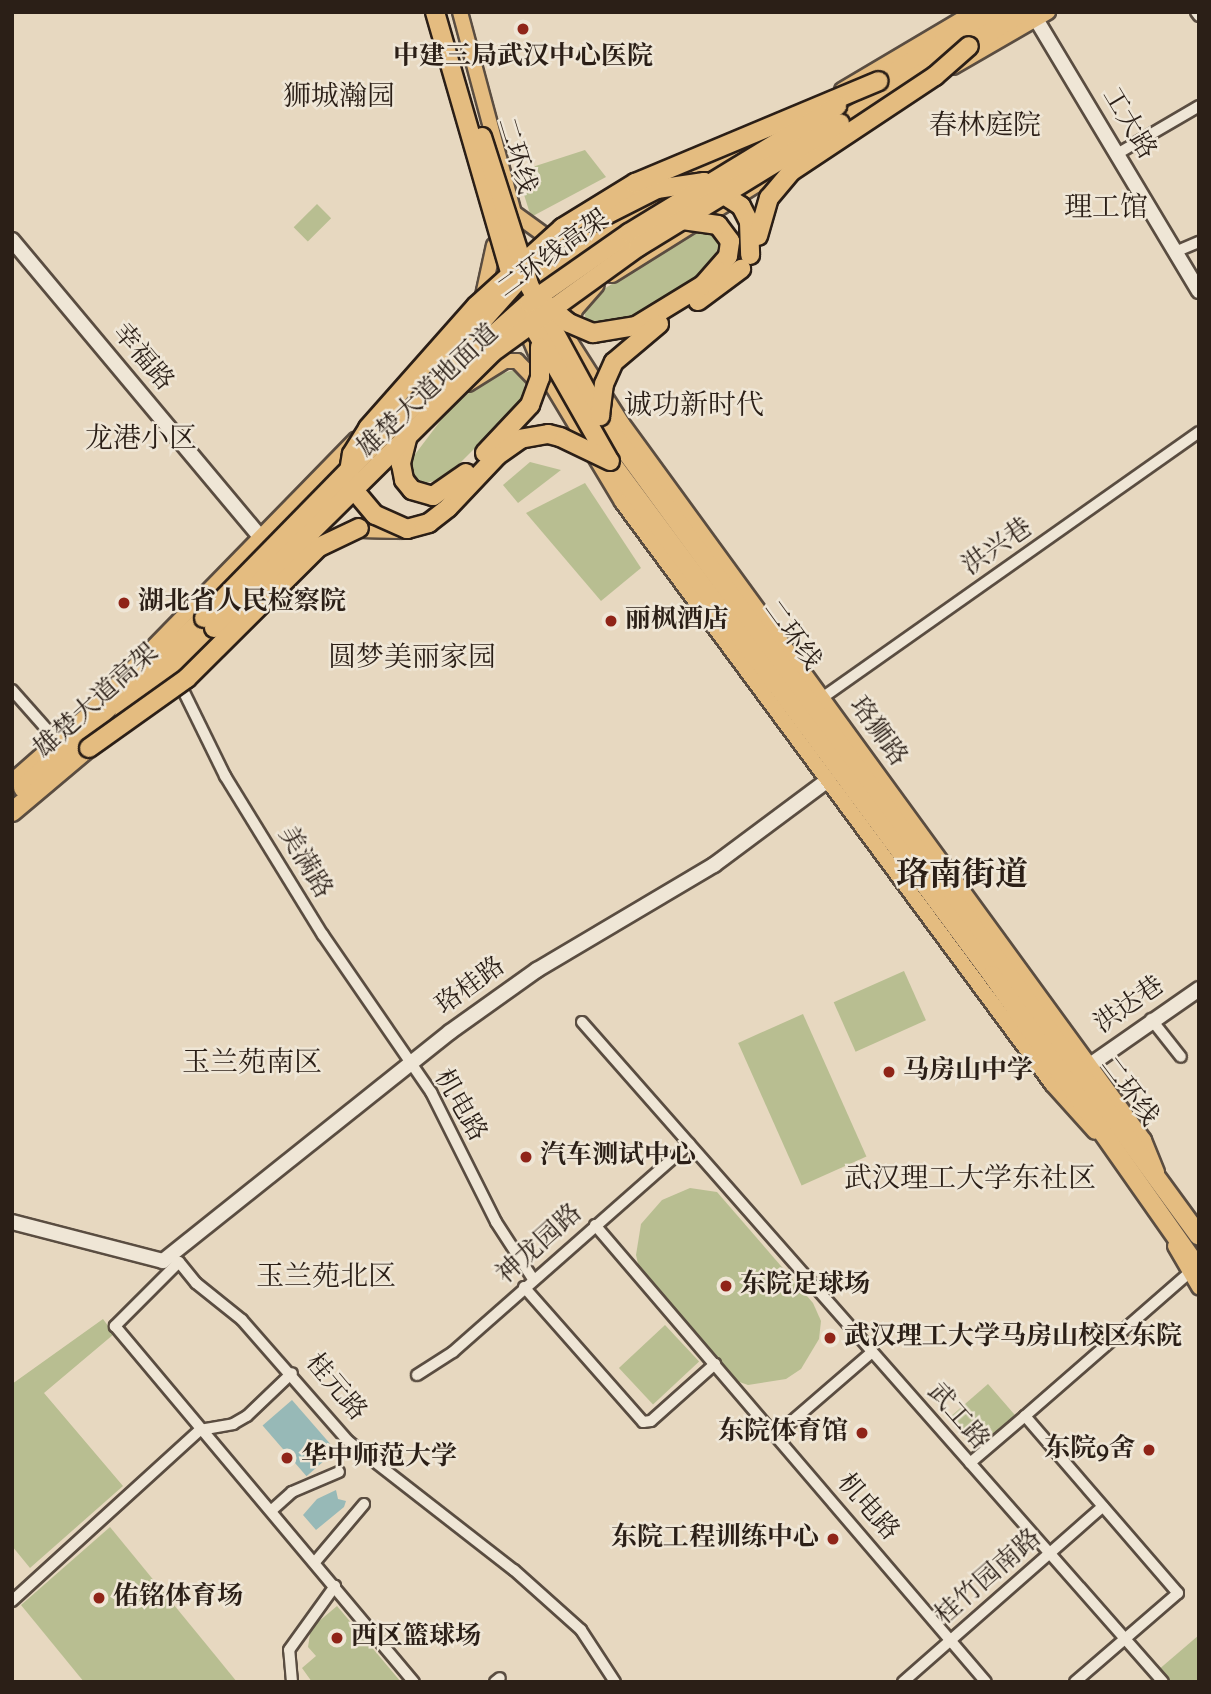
<!DOCTYPE html>
<html>
<head>
<meta charset="utf-8">
<style>
  body { margin:0 }
  #map { position:relative; width:1211px; height:1694px; overflow:hidden; background:#e7d8c0; font-family:"Sorts Mill Goudy","Noto Serif SC",serif }
  div>[style] { position:absolute }
  [style*='--x'] { left:calc(var(--x)*1px); top:calc(var(--y)*1px); width:calc(var(--w)*1px); rotate:calc(var(--a)*1deg) }
  .green>* { inset:0; background:#b8be91; transform-origin:0 0 }
  .water>* { inset:0; background:#97b9b7; transform-origin:0 0 }
  .roads { filter:drop-shadow(2px 0 #5a4d41) drop-shadow(-2px 0 #5a4d41) drop-shadow(0 2px #5a4d41) drop-shadow(0 -2px #5a4d41) }
  .street>* { height:10px; margin:-5px; padding:0 5px; transform-origin:5px; border-radius:5px; background:#efe6d6 }
  .secondary>* { height:14px; margin:-7px; padding:0 7px; transform-origin:7px; border-radius:7px; background:#efe6d6 }
  .primary>* { height:14px; margin:-7px; padding:0 7px; transform-origin:7px; border-radius:7px; background:#e4bc80 }
  .highway>* { height:18px; margin:-9px; padding:0 9px; transform-origin:9px; border-radius:9px; background:#e4bc80 }
  .bridges { filter:drop-shadow(2px 0 #2b1f17) drop-shadow(-2px 0 #2b1f17) drop-shadow(0 2px #2b1f17) drop-shadow(0 -2px #2b1f17) }
  .highway-bridge>* { height:18px; margin:-9px; padding:0 9px; transform-origin:9px; border-radius:9px; background:#e4bc80 }
  .dots>* { width:19px; height:19px; translate:-50% -50%; box-sizing:border-box; border:4px solid #efe6d6; border-radius:50% }
  span { translate:-50% -50%; white-space:nowrap; text-align:center; line-height:1.15; -webkit-text-stroke:5px #efe6d6; paint-order:stroke }
  .poi-label { font-size:26px; color:#2b1f17; font-weight:700 }
  .left { translate:0 -50%; text-align:left }
  .right { translate:-100% -50%; text-align:right }
  .street-label { font-size:26px; color:#2b1f17 }
  .neighbourhood-label { font-size:28px; color:#2b1f17 }
  .district-label { font-size:33px; color:#2b1f17; font-weight:700 }
  .frame { position:absolute; inset:0; border:14px solid #2b1f17; pointer-events:none }
</style>
</head>
<body>
<div id="map">
  <div class="green">
    <i style="clip-path:polygon(585px 150px,606px 177px,531px 217px,517px 172px)"></i>
    <i style="left:317px;top:204px;width:20px;height:33px;rotate:45deg"></i>
    <i style="clip-path:polygon(699px 230px,710px 231px,719px 246px,711px 263px,691px 282px,623px 322px,600px 326px,586px 320px,584px 311px,604px 289px)"></i>
    <i style="clip-path:polygon(513px 370px,526px 378px,521px 402px,452px 471px,438px 480px,422px 484px,413px 480px,410px 461px,447px 412px,482px 381px)"></i>
    <i style="clip-path:polygon(530px 462px,561px 470px,518px 503px,503px 485px)"></i>
    <i style="clip-path:polygon(585px 483px,641px 568px,601px 601px,526px 513px)"></i>
    <i style="left:904px;top:971px;width:54px;height:77px;rotate:66deg"></i>
    <i style="left:803px;top:1014px;width:156px;height:71px;rotate:66deg"></i>
    <i style="clip-path:polygon(690px 1188px,717px 1192px,813px 1303px,821px 1321px,819px 1339px,801px 1369px,786px 1379px,748px 1385px,734px 1380px,639px 1268px,636px 1255px,641px 1224px,662px 1200px)"></i>
    <i style="clip-path:polygon(103px 1319px,114px 1334px,44px 1393px,123px 1486px,30px 1568px,12px 1546px,12px 1384px)"></i>
    <i style="left:665px;top:1325px;width:50px;height:63px;rotate:47deg"></i>
    <i style="left:988px;top:1384px;width:43px;height:48px;rotate:49deg"></i>
    <i style="clip-path:polygon(110px 1527px,206px 1644px,237px 1682px,84px 1682px,21px 1605px)"></i>
    <i style="clip-path:polygon(337px 1606px,401px 1682px,312px 1682px,302px 1668px,316px 1656px,308px 1647px,311px 1628px)"></i>
    <i style="clip-path:polygon(1199px 1635px,1199px 1682px,1167px 1682px,1157px 1671px)"></i>
  </div>
  <div class="water">
    <i style="left:292px;top:1400px;width:67px;height:39px;rotate:49deg"></i>
    <i style="clip-path:polygon(336px 1490px,338px 1499px,346px 1501px,344px 1507px,316px 1530px,303px 1515px,317px 1499px)"></i>
  </div>
  <div class="roads">
    <div class="street">
      <i style="--x:1196;--y:12;--w:5;--a:53"></i>
      <i style="--x:1117;--y:154;--w:95;--a:-30.3"></i>
      <i style="--x:1175;--y:252;--w:26;--a:-23"></i>
      <i style="--x:179;--y:682;--w:105;--a:63.9"></i>
      <i style="--x:225;--y:776;--w:187;--a:58.4"></i>
      <i style="--x:323;--y:935;--w:191;--a:55.5"></i>
      <i style="--x:431;--y:1092;--w:145;--a:63.4"></i>
      <i style="--x:496;--y:1222;--w:68;--a:57"></i>
      <i style="--x:12;--y:690;--w:69;--a:48.5"></i>
      <i style="--x:822;--y:698;--w:461;--a:-35.2"></i>
      <i style="--x:1151;--y:1019;--w:48;--a:51.7"></i>
      <i style="--x:582;--y:1022;--w:879;--a:48.64"></i>
      <i style="--x:595;--y:1225;--w:601;--a:49.45"></i>
      <i style="--x:179;--y:1262;--w:27;--a:51"></i>
      <i style="--x:196;--y:1283;--w:59;--a:38.8"></i>
      <i style="--x:242;--y:1320;--w:161;--a:48.8"></i>
      <i style="--x:348;--y:1441;--w:210;--a:37.9"></i>
      <i style="--x:514;--y:1570;--w:90;--a:41.8"></i>
      <i style="--x:581;--y:1630;--w:62;--a:56.8"></i>
      <i style="--x:179;--y:1262;--w:91;--a:135"></i>
      <i style="--x:115;--y:1326;--w:465;--a:50"></i>
      <i style="--x:524;--y:1287;--w:180;--a:48.6"></i>
      <i style="--x:643;--y:1422;--w:8;--a:-7"></i>
      <i style="--x:651;--y:1421;--w:86;--a:-41.7"></i>
      <i style="--x:417;--y:1375;--w:43;--a:-32.6"></i>
      <i style="--x:453;--y:1352;--w:315;--a:-41.4"></i>
      <i style="--x:1025;--y:1416;--w:218;--a:-41.1"></i>
      <i style="--x:776;--y:1435;--w:127;--a:-40.8"></i>
      <i style="--x:970;--y:1463;--w:72;--a:-40.5"></i>
      <i style="--x:1025;--y:1416;--w:234;--a:49.2"></i>
      <i style="--x:1178;--y:1593;--w:136;--a:139.2"></i>
      <i style="--x:272;--y:1510;--w:27;--a:-42"></i>
      <i style="--x:292;--y:1492;--w:51;--a:-23.1"></i>
      <i style="--x:315;--y:1562;--w:76;--a:-49.8"></i>
      <i style="--x:12;--y:1601;--w:254;--a:-42.3"></i>
      <i style="--x:200;--y:1430;--w:34;--a:-10"></i>
      <i style="--x:233;--y:1424;--w:16;--a:-30"></i>
      <i style="--x:247;--y:1416;--w:62;--a:-43.7"></i>
      <i style="--x:292;--y:1682;--w:32;--a:-95"></i>
      <i style="--x:289;--y:1650;--w:79;--a:-54.3"></i>
      <i style="--x:495;--y:1682;--w:6;--a:-39"></i>
      <i style="--x:903;--y:1682;--w:266;--a:-41.3"></i>
    </div>
    <div class="secondary">
      <i style="--x:1036;--y:19;--w:317;--a:59.1"></i>
      <i style="--x:12;--y:240;--w:388;--a:50.1"></i>
      <i style="--x:1090;--y:1065;--w:133;--a:-34.9"></i>
      <i style="--x:12;--y:1222;--w:156;--a:14.5"></i>
      <i style="--x:163;--y:1261;--w:367;--a:-38.6"></i>
      <i style="--x:450;--y:1032;--w:107;--a:-35.5"></i>
      <i style="--x:537;--y:970;--w:206;--a:-30.7"></i>
      <i style="--x:714;--y:865;--w:142;--a:-36.7"></i>
    </div>
    <div class="primary">
      <i style="--x:460;--y:12;--w:209;--a:75"></i>
      <i style="--x:953;--y:67;--w:110;--a:-30.1"></i>
      <i style="--x:842;--y:90;--w:153;--a:-30.6"></i>
      <i style="--x:681;--y:183;--w:89;--a:-29.7"></i>
      <i style="--x:514;--y:213;--w:37;--a:36"></i>
      <i style="--x:544;--y:235;--w:18;--a:16"></i>
      <i style="--x:561;--y:240;--w:27;--a:-4"></i>
      <i style="--x:612;--y:275;--w:183;--a:-32"></i>
      <i style="--x:506;--y:283;--w:97;--a:66.9"></i>
      <i style="--x:544;--y:372;--w:152;--a:59"></i>
      <i style="--x:622;--y:502;--w:724;--a:53.54"></i>
      <i style="--x:1052;--y:1084;--w:64;--a:48.1"></i>
      <i style="--x:520;--y:288;--w:158;--a:-33.9"></i>
      <i style="--x:482;--y:300;--w:56;--a:-77.7"></i>
      <i style="--x:564;--y:332;--w:108;--a:57.5"></i>
      <i style="--x:622;--y:423;--w:887;--a:53.94"></i>
      <i style="--x:1144;--y:1140;--w:35;--a:68"></i>
      <i style="--x:570;--y:333;--w:24;--a:-78"></i>
      <i style="--x:575;--y:310;--w:33;--a:-49"></i>
      <i style="--x:468;--y:384;--w:44;--a:-31.9"></i>
      <i style="--x:505;--y:361;--w:12;--a:0"></i>
      <i style="--x:517;--y:361;--w:35;--a:46"></i>
      <i style="--x:12;--y:781;--w:100;--a:-41.3"></i>
      <i style="--x:87;--y:715;--w:385;--a:-45.7"></i>
      <i style="--x:1175;--y:1246;--w:48;--a:59.7"></i>
    </div>
    <div class="highway">
      <i style="--x:879;--y:81;--w:135;--a:-30.7"></i>
      <i style="--x:840;--y:123;--w:214;--a:-31.2"></i>
      <i style="--x:600;--y:416;--w:1015;--a:53.85"></i>
      <i style="--x:610;--y:461;--w:640;--a:53.38"></i>
      <i style="--x:992;--y:975;--w:360;--a:54.9"></i>
      <i style="--x:359;--y:528;--w:40;--a:1.4"></i>
      <i style="--x:124;--y:716;--w:126;--a:-44.4"></i>
      <i style="--x:23;--y:788;--w:248;--a:-43.2"></i>
      <i style="--x:12;--y:812;--w:116;--a:-40.1"></i>
    </div>
  </div>
  <div class="bridges">
    <div class="highway-bridge">
      <i style="--x:435;--y:12;--w:282;--a:73.9"></i>
      <i style="--x:482;--y:137;--w:157;--a:72.3"></i>
      <i style="--x:530;--y:287;--w:147;--a:61.5"></i>
      <i style="--x:592;--y:222;--w:73;--a:-26.9"></i>
      <i style="--x:657;--y:189;--w:48;--a:-8.5"></i>
      <i style="--x:704;--y:182;--w:44;--a:33"></i>
      <i style="--x:741;--y:206;--w:18;--a:63"></i>
      <i style="--x:749;--y:222;--w:33;--a:88"></i>
      <i style="--x:758;--y:236;--w:40;--a:-74"></i>
      <i style="--x:769;--y:198;--w:35;--a:-50"></i>
      <i style="--x:792;--y:171;--w:172;--a:-33.6"></i>
      <i style="--x:935;--y:76;--w:45;--a:-41.4"></i>
      <i style="--x:698;--y:301;--w:54;--a:-36.7"></i>
      <i style="--x:543;--y:302;--w:33;--a:39"></i>
      <i style="--x:569;--y:323;--w:26;--a:23"></i>
      <i style="--x:593;--y:333;--w:44;--a:-9.2"></i>
      <i style="--x:636;--y:326;--w:79;--a:-31.5"></i>
      <i style="--x:703;--y:285;--w:38;--a:-49"></i>
      <i style="--x:728;--y:256;--w:15;--a:-82"></i>
      <i style="--x:730;--y:241;--w:20;--a:-127"></i>
      <i style="--x:718;--y:225;--w:34;--a:-172"></i>
      <i style="--x:525;--y:312;--w:168;--a:60.4"></i>
      <i style="--x:444;--y:364;--w:108;--a:-48.4"></i>
      <i style="--x:600;--y:416;--w:32;--a:-83"></i>
      <i style="--x:604;--y:384;--w:24;--a:-66"></i>
      <i style="--x:614;--y:362;--w:59;--a:-40.2"></i>
      <i style="--x:408;--y:435;--w:30;--a:104"></i>
      <i style="--x:401;--y:464;--w:16;--a:79"></i>
      <i style="--x:404;--y:480;--w:13;--a:51"></i>
      <i style="--x:412;--y:490;--w:22;--a:16"></i>
      <i style="--x:433;--y:496;--w:40;--a:-34.9"></i>
      <i style="--x:485;--y:453;--w:66;--a:-46.8"></i>
      <i style="--x:530;--y:405;--w:29;--a:-70"></i>
      <i style="--x:540;--y:378;--w:31;--a:-90"></i>
      <i style="--x:610;--y:461;--w:55;--a:-154.4"></i>
      <i style="--x:560;--y:437;--w:12;--a:-166"></i>
      <i style="--x:548;--y:434;--w:27;--a:170"></i>
      <i style="--x:521;--y:439;--w:29;--a:145"></i>
      <i style="--x:497;--y:456;--w:71;--a:133.3"></i>
      <i style="--x:448;--y:508;--w:24;--a:142"></i>
      <i style="--x:429;--y:523;--w:23;--a:165"></i>
      <i style="--x:407;--y:529;--w:35;--a:-156"></i>
      <i style="--x:375;--y:515;--w:33;--a:-130"></i>
      <i style="--x:354;--y:490;--w:19;--a:-106"></i>
      <i style="--x:349;--y:472;--w:18;--a:-81"></i>
      <i style="--x:352;--y:454;--w:31;--a:-58"></i>
      <i style="--x:368;--y:428;--w:163;--a:-48.5"></i>
      <i style="--x:476;--y:306;--w:116;--a:-42.2"></i>
      <i style="--x:562;--y:228;--w:86;--a:-31.7"></i>
      <i style="--x:635;--y:183;--w:264;--a:-22.7"></i>
      <i style="--x:204;--y:618;--w:276;--a:-45.6"></i>
      <i style="--x:397;--y:421;--w:177;--a:-41.8"></i>
      <i style="--x:529;--y:303;--w:122;--a:-35"></i>
      <i style="--x:629;--y:233;--w:244;--a:-31.4"></i>
      <i style="--x:214;--y:628;--w:392;--a:-44.7"></i>
      <i style="--x:493;--y:352;--w:179;--a:-35.9"></i>
      <i style="--x:638;--y:247;--w:237;--a:-31.5"></i>
      <i style="--x:89;--y:748;--w:120;--a:-35.5"></i>
      <i style="--x:187;--y:678;--w:186;--a:-44.8"></i>
      <i style="--x:319;--y:547;--w:44;--a:-25.4"></i>
    </div>
  </div>
  <div class="dots">
    <i style="left:523px;top:29px;background:#8f2418"></i>
    <i style="left:124px;top:603px;background:#8f2418"></i>
    <i style="left:611px;top:621px;background:#8f2418"></i>
    <i style="left:889px;top:1072px;background:#8f2418"></i>
    <i style="left:526px;top:1157px;background:#8f2418"></i>
    <i style="left:726px;top:1286px;background:#8f2418"></i>
    <i style="left:830px;top:1338px;background:#8f2418"></i>
    <i style="left:862px;top:1433px;background:#8f2418"></i>
    <i style="left:1149px;top:1450px;background:#8f2418"></i>
    <i style="left:287px;top:1458px;background:#8f2418"></i>
    <i style="left:833px;top:1539px;background:#8f2418"></i>
    <i style="left:99px;top:1598px;background:#8f2418"></i>
    <i style="left:337px;top:1638px;background:#8f2418"></i>
  </div>
  <div class="poi-label">
    <span style="left:523px;top:58px">中建三局武汉中心医院</span>
    <span class="left" style="left:138px;top:603px">湖北省人民检察院</span>
    <span class="left" style="left:625px;top:621px">丽枫酒店</span>
    <span class="left" style="left:903px;top:1072px">马房山中学</span>
    <span class="left" style="left:540px;top:1157px">汽车测试中心</span>
    <span class="left" style="left:740px;top:1286px">东院足球场</span>
    <span class="left" style="left:844px;top:1338px">武汉理工大学马房山校区东院</span>
    <span class="right" style="left:848px;top:1433px">东院体育馆</span>
    <span class="right" style="left:1135px;top:1450px">东院9舍</span>
    <span class="left" style="left:301px;top:1458px">华中师范大学</span>
    <span class="right" style="left:819px;top:1539px">东院工程训练中心</span>
    <span class="left" style="left:113px;top:1598px">佑铭体育场</span>
    <span class="left" style="left:351px;top:1638px">西区篮球场</span>
  </div>
  <div class="street-label">
    <span style="left:1128px;top:124px;rotate:59deg">工大路</span>
    <span style="left:515px;top:156px;rotate:73deg">二环线</span>
    <span style="left:554px;top:255px;rotate:-36deg">二环线高架</span>
    <span style="left:142px;top:358px;rotate:50deg">幸福路</span>
    <span style="left:429px;top:392px;rotate:-43deg">雄楚大道地面道</span>
    <span style="left:998px;top:548px;rotate:-35deg">洪兴巷</span>
    <span style="left:791px;top:636px;rotate:54deg">二环线</span>
    <span style="left:97px;top:702px;rotate:-42deg">雄楚大道高架</span>
    <span style="left:877px;top:732px;rotate:54deg">珞狮路</span>
    <span style="left:304px;top:863px;rotate:59deg">美满路</span>
    <span style="left:471px;top:987px;rotate:-36deg">珞桂路</span>
    <span style="left:1130px;top:1006px;rotate:-35deg">洪达巷</span>
    <span style="left:1128px;top:1092px;rotate:53deg">二环线</span>
    <span style="left:459px;top:1106px;rotate:60deg">机电路</span>
    <span style="left:540px;top:1245px;rotate:-42deg">神龙园路</span>
    <span style="left:335px;top:1388px;rotate:50deg">桂元路</span>
    <span style="left:957px;top:1417px;rotate:49deg">武工路</span>
    <span style="left:867px;top:1508px;rotate:49deg">机电路</span>
    <span style="left:989px;top:1578px;rotate:-41deg">桂竹园南路</span>
  </div>
  <div class="neighbourhood-label">
    <span style="left:339px;top:98px">狮城瀚园</span>
    <span style="left:985px;top:127px">春林庭院</span>
    <span style="left:1106px;top:209px">理工馆</span>
    <span style="left:694px;top:407px">诚功新时代</span>
    <span style="left:141px;top:440px">龙港小区</span>
    <span style="left:412px;top:659px">圆梦美丽家园</span>
    <span style="left:252px;top:1064px">玉兰苑南区</span>
    <span style="left:970px;top:1180px">武汉理工大学东社区</span>
    <span style="left:326px;top:1278px">玉兰苑北区</span>
  </div>
  <div class="district-label">
    <span style="left:962px;top:878px">珞南街道</span>
  </div>
  <div class="frame"></div>
</div>
</body>
</html>
